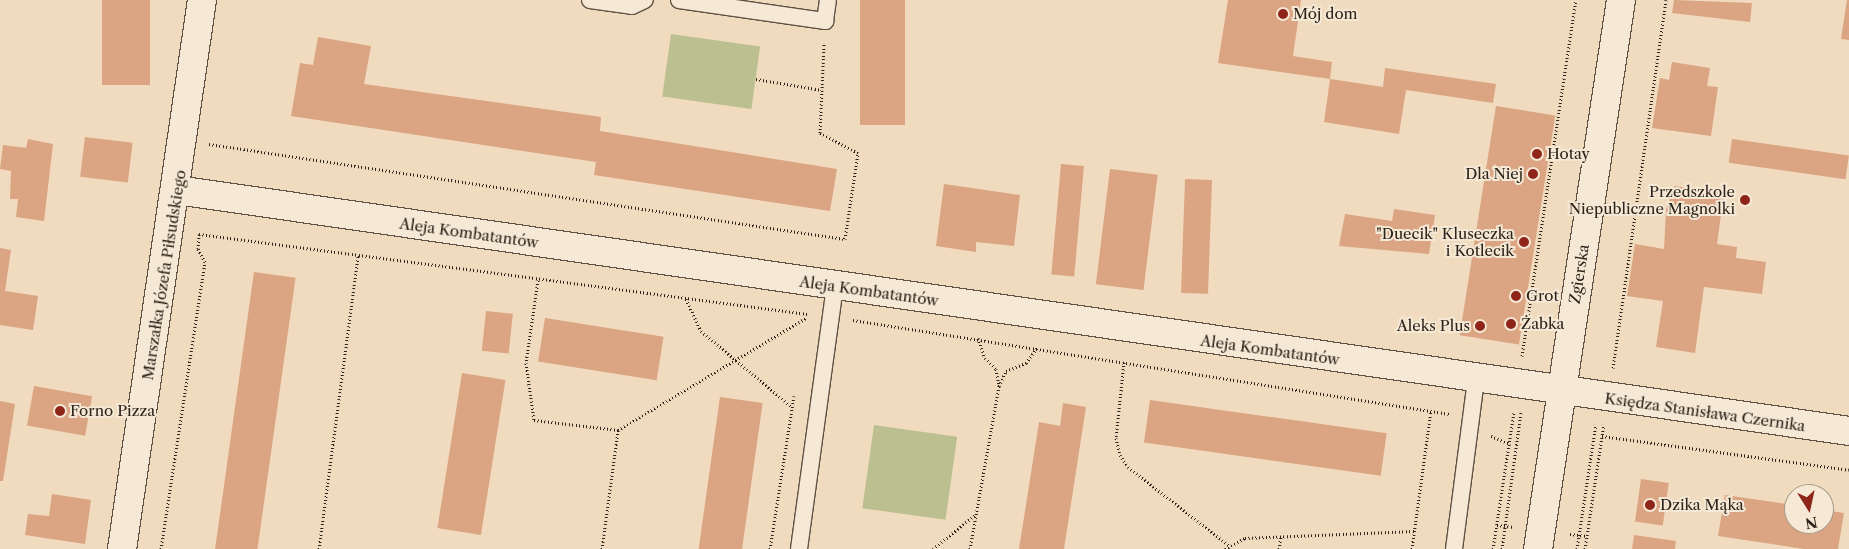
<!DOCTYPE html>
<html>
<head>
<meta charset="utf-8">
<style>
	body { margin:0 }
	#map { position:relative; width:1849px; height:549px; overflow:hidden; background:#f0dbbe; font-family:"Libre Caslon Text",serif }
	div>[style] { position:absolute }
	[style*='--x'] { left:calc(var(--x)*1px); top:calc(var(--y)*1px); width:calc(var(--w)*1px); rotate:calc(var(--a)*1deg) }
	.green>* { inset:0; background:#bcbf90; transform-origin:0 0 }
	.building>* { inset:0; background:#dba483; transform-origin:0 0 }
	.path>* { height:3px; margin-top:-1.5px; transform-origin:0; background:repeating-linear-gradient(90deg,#2d231a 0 1px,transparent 0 3.5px) }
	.roads { filter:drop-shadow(1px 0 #5e5143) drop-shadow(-1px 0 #5e5143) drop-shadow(0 1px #5e5143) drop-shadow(0 -1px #5e5143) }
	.service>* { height:16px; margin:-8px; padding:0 8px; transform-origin:8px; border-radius:8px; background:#f5e8d5 }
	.minor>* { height:28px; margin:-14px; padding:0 14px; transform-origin:14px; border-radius:14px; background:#f5e8d5 }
	.secondary>* { height:28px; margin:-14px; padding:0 14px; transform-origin:14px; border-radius:14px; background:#f5e8d5 }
	.dots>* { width:14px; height:14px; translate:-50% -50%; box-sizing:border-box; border:2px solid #f5e8d5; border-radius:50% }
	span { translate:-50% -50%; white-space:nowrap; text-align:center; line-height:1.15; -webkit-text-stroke:4px #f5e8d5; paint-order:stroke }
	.poi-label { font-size:15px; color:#2d231a }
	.left { translate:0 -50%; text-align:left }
	.right { translate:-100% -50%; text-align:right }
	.street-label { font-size:15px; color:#2d231a }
	.north { position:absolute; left:1784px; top:484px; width:50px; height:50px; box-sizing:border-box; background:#f5e8d5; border:1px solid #a5998a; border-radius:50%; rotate:170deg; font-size:14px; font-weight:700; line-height:20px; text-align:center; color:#2d231a }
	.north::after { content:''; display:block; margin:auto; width:18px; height:22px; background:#8f2418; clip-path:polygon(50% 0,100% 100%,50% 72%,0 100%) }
</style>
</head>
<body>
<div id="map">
	<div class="green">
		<i style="left:671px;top:34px;width:90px;height:63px;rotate:8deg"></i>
		<i style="left:874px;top:425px;width:84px;height:84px;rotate:8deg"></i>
	</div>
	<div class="building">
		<i style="left:102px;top:0;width:48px;height:85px"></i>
		<i style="left:860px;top:0;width:45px;height:125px"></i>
		<i style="clip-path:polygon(1228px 0,1301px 0,1293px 56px,1332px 62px,1330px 79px,1218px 63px)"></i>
		<i style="clip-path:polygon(1674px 0,1752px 3px,1750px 22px,1672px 13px)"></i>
		<i style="clip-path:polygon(1847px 0,1849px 0,1849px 40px,1841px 39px)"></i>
		<i style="clip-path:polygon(318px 37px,371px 46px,364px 84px,601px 117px,600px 131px,837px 169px,830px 211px,594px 175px,596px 162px,291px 116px,300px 63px,313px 65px)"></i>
		<i style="clip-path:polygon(1672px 62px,1710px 68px,1707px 86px,1718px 87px,1711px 136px,1652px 128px,1660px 78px,1669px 80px)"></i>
		<i style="clip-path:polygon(1385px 68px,1496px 84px,1493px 103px,1406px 90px,1399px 134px,1324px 122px,1330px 79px,1383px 87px)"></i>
		<i style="left:1496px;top:106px;width:60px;height:232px;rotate:9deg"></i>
		<i style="left:85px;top:137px;width:48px;height:40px;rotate:7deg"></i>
		<i style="clip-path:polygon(28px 139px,53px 144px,44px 221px,16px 217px,18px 199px,10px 199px,11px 171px,0 169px,3px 145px,26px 148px)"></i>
		<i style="left:1732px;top:139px;width:118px;height:24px;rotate:8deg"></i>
		<i style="left:1061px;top:164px;width:23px;height:111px;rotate:5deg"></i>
		<i style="left:1110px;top:169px;width:48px;height:116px;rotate:7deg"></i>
		<i style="left:1185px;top:179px;width:27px;height:114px;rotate:2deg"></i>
		<i style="clip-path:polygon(944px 184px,1020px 195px,1014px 246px,976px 242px,976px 252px,936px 246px)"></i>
		<i style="clip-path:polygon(1674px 186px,1724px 193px,1717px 244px,1737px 247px,1736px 258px,1766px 262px,1762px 294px,1704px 287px,1695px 353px,1656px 347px,1663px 301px,1627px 296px,1635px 244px,1664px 249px,1666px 210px)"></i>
		<i style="clip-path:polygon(1394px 209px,1435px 215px,1429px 254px,1339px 246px,1345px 214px,1392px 221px)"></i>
		<i style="clip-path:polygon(0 248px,11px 250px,5px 291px,38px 296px,33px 330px,0 325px)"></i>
		<i style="left:254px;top:272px;width:42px;height:280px;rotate:8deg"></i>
		<i style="left:486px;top:311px;width:27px;height:40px;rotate:6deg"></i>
		<i style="left:545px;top:318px;width:120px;height:44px;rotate:9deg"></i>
		<i style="left:462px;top:373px;width:44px;height:157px;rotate:9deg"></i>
		<i style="left:34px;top:386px;width:59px;height:40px;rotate:10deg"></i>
		<i style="left:720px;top:397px;width:43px;height:154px;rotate:8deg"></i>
		<i style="left:1150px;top:400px;width:239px;height:43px;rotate:8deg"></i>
		<i style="clip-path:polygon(0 401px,15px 404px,3px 481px,0 481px)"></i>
		<i style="clip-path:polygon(1063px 403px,1086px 407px,1064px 549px,1019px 549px,1039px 422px,1060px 426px)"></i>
		<i style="left:1641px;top:479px;width:28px;height:43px;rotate:8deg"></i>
		<i style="clip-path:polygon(52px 494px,91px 500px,85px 544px,25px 535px,28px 514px,49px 516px)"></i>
		<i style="clip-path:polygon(1725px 495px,1794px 505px,1794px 524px,1824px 524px,1824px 510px,1844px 513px,1838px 549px,1804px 549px,1718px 536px)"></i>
		<i style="clip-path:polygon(1634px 535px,1676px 541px,1675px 549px,1632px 549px)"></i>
	</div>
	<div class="path">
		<i style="--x:756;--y:79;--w:67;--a:9.5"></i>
		<i style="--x:209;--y:144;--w:643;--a:8.5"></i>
		<i style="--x:845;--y:239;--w:87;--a:-81.4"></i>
		<i style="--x:858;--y:153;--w:43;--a:-152.2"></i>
		<i style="--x:820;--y:133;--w:89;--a:-87.4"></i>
		<i style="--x:538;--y:280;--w:84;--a:98.2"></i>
		<i style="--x:526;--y:363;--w:58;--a:82"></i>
		<i style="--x:534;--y:420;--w:85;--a:6.8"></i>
		<i style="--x:686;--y:299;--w:35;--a:65"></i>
		<i style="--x:701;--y:331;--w:119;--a:39.9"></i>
		<i style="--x:853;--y:320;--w:604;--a:8.95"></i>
		<i style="--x:978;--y:338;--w:21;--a:71"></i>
		<i style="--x:985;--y:358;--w:16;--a:45"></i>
		<i style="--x:996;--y:369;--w:17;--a:80"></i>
		<i style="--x:1522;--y:356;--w:360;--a:-81.4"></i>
		<i style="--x:1124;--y:362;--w:76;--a:96"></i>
		<i style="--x:1116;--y:438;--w:17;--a:77"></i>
		<i style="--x:1120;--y:455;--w:14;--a:56"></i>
		<i style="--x:1128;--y:467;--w:129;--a:37.8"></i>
		<i style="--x:1613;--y:368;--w:372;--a:-81.8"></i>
		<i style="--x:1491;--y:436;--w:21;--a:23"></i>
		<i style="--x:1602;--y:436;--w:249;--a:7.8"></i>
		<i style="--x:1497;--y:525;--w:17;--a:7"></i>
		<i style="--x:1570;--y:534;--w:17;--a:7"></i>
		<i style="--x:161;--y:549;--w:290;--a:-81.3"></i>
		<i style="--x:205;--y:262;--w:15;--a:-118"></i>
		<i style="--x:198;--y:249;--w:15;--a:-86"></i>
		<i style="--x:199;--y:234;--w:614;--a:7.48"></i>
		<i style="--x:319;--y:549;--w:296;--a:-82.4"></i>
		<i style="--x:602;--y:549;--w:120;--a:-82.3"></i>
		<i style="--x:618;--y:430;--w:219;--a:-30.8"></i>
		<i style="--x:770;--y:549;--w:155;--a:-81.1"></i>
		<i style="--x:933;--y:549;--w:54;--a:-39"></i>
		<i style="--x:970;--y:549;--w:166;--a:-79.9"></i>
		<i style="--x:999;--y:386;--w:17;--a:-65"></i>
		<i style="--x:1006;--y:371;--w:22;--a:-22"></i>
		<i style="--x:1026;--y:363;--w:19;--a:-54"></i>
		<i style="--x:1225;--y:549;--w:23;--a:-29"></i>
		<i style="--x:1245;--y:538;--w:170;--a:-2.4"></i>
		<i style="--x:1279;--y:549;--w:13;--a:-81"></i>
		<i style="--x:1412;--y:549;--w:139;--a:-82.2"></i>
		<i style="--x:1493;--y:549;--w:140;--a:-81.3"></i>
		<i style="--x:1502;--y:549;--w:138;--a:-82.1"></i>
		<i style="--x:1577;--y:549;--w:126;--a:-81.4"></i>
		<i style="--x:1585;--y:549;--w:126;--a:-81.4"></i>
	</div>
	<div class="roads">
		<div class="service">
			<i style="--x:590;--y:0;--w:42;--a:8.1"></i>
			<i style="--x:632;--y:6;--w:14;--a:-25"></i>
			<i style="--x:679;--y:0;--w:148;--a:8.2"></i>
			<i style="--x:825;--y:21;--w:21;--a:-82"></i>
			<i style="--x:799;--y:549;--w:265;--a:-82.2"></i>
			<i style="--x:1454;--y:549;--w:171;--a:-82.6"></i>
		</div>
		<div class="minor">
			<i style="--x:177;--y:190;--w:1689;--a:8.2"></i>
			<i style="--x:122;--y:549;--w:555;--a:-81.71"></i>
		</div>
		<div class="secondary">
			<i style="--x:1538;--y:549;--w:555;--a:-81.4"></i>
		</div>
	</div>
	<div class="dots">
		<i style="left:1283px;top:14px;background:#8f2418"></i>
		<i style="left:1537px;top:154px;background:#8f2418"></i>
		<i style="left:1533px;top:174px;background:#8f2418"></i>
		<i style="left:1745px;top:200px;background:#8f2418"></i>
		<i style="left:1524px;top:242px;background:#8f2418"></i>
		<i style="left:1516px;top:296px;background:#8f2418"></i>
		<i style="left:1511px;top:324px;background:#8f2418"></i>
		<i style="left:1480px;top:326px;background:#8f2418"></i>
		<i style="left:60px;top:411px;background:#8f2418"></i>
		<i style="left:1650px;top:505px;background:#8f2418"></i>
	</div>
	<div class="poi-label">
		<span class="left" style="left:1293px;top:14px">Mój dom</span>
		<span class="left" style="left:1547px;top:154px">Hotay</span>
		<span class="right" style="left:1523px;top:174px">Dla Niej</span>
		<span class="right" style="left:1735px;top:200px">Przedszkole<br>Niepubliczne Magnolki</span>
		<span class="right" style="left:1514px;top:242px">"Duecik" Kluseczka<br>i Kotlecik</span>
		<span class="left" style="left:1526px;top:296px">Grot</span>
		<span class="left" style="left:1521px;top:324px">Żabka</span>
		<span class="right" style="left:1470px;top:326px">Aleks Plus</span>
		<span class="left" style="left:70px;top:411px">Forno Pizza</span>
		<span class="left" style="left:1660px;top:505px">Dzika Mąka</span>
	</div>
	<div class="street-label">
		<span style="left:469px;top:233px;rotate:8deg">Aleja Kombatantów</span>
		<span style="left:1579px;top:274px;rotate:-81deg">Zgierska</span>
		<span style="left:164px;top:275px;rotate:-81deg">Marszałka Józefa Piłsudskiego</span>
		<span style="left:869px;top:291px;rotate:8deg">Aleja Kombatantów</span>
		<span style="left:1270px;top:350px;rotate:8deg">Aleja Kombatantów</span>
		<span style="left:1705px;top:412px;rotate:8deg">Księdza Stanisława Czernika</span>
	</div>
	<div class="north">N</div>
</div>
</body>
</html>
